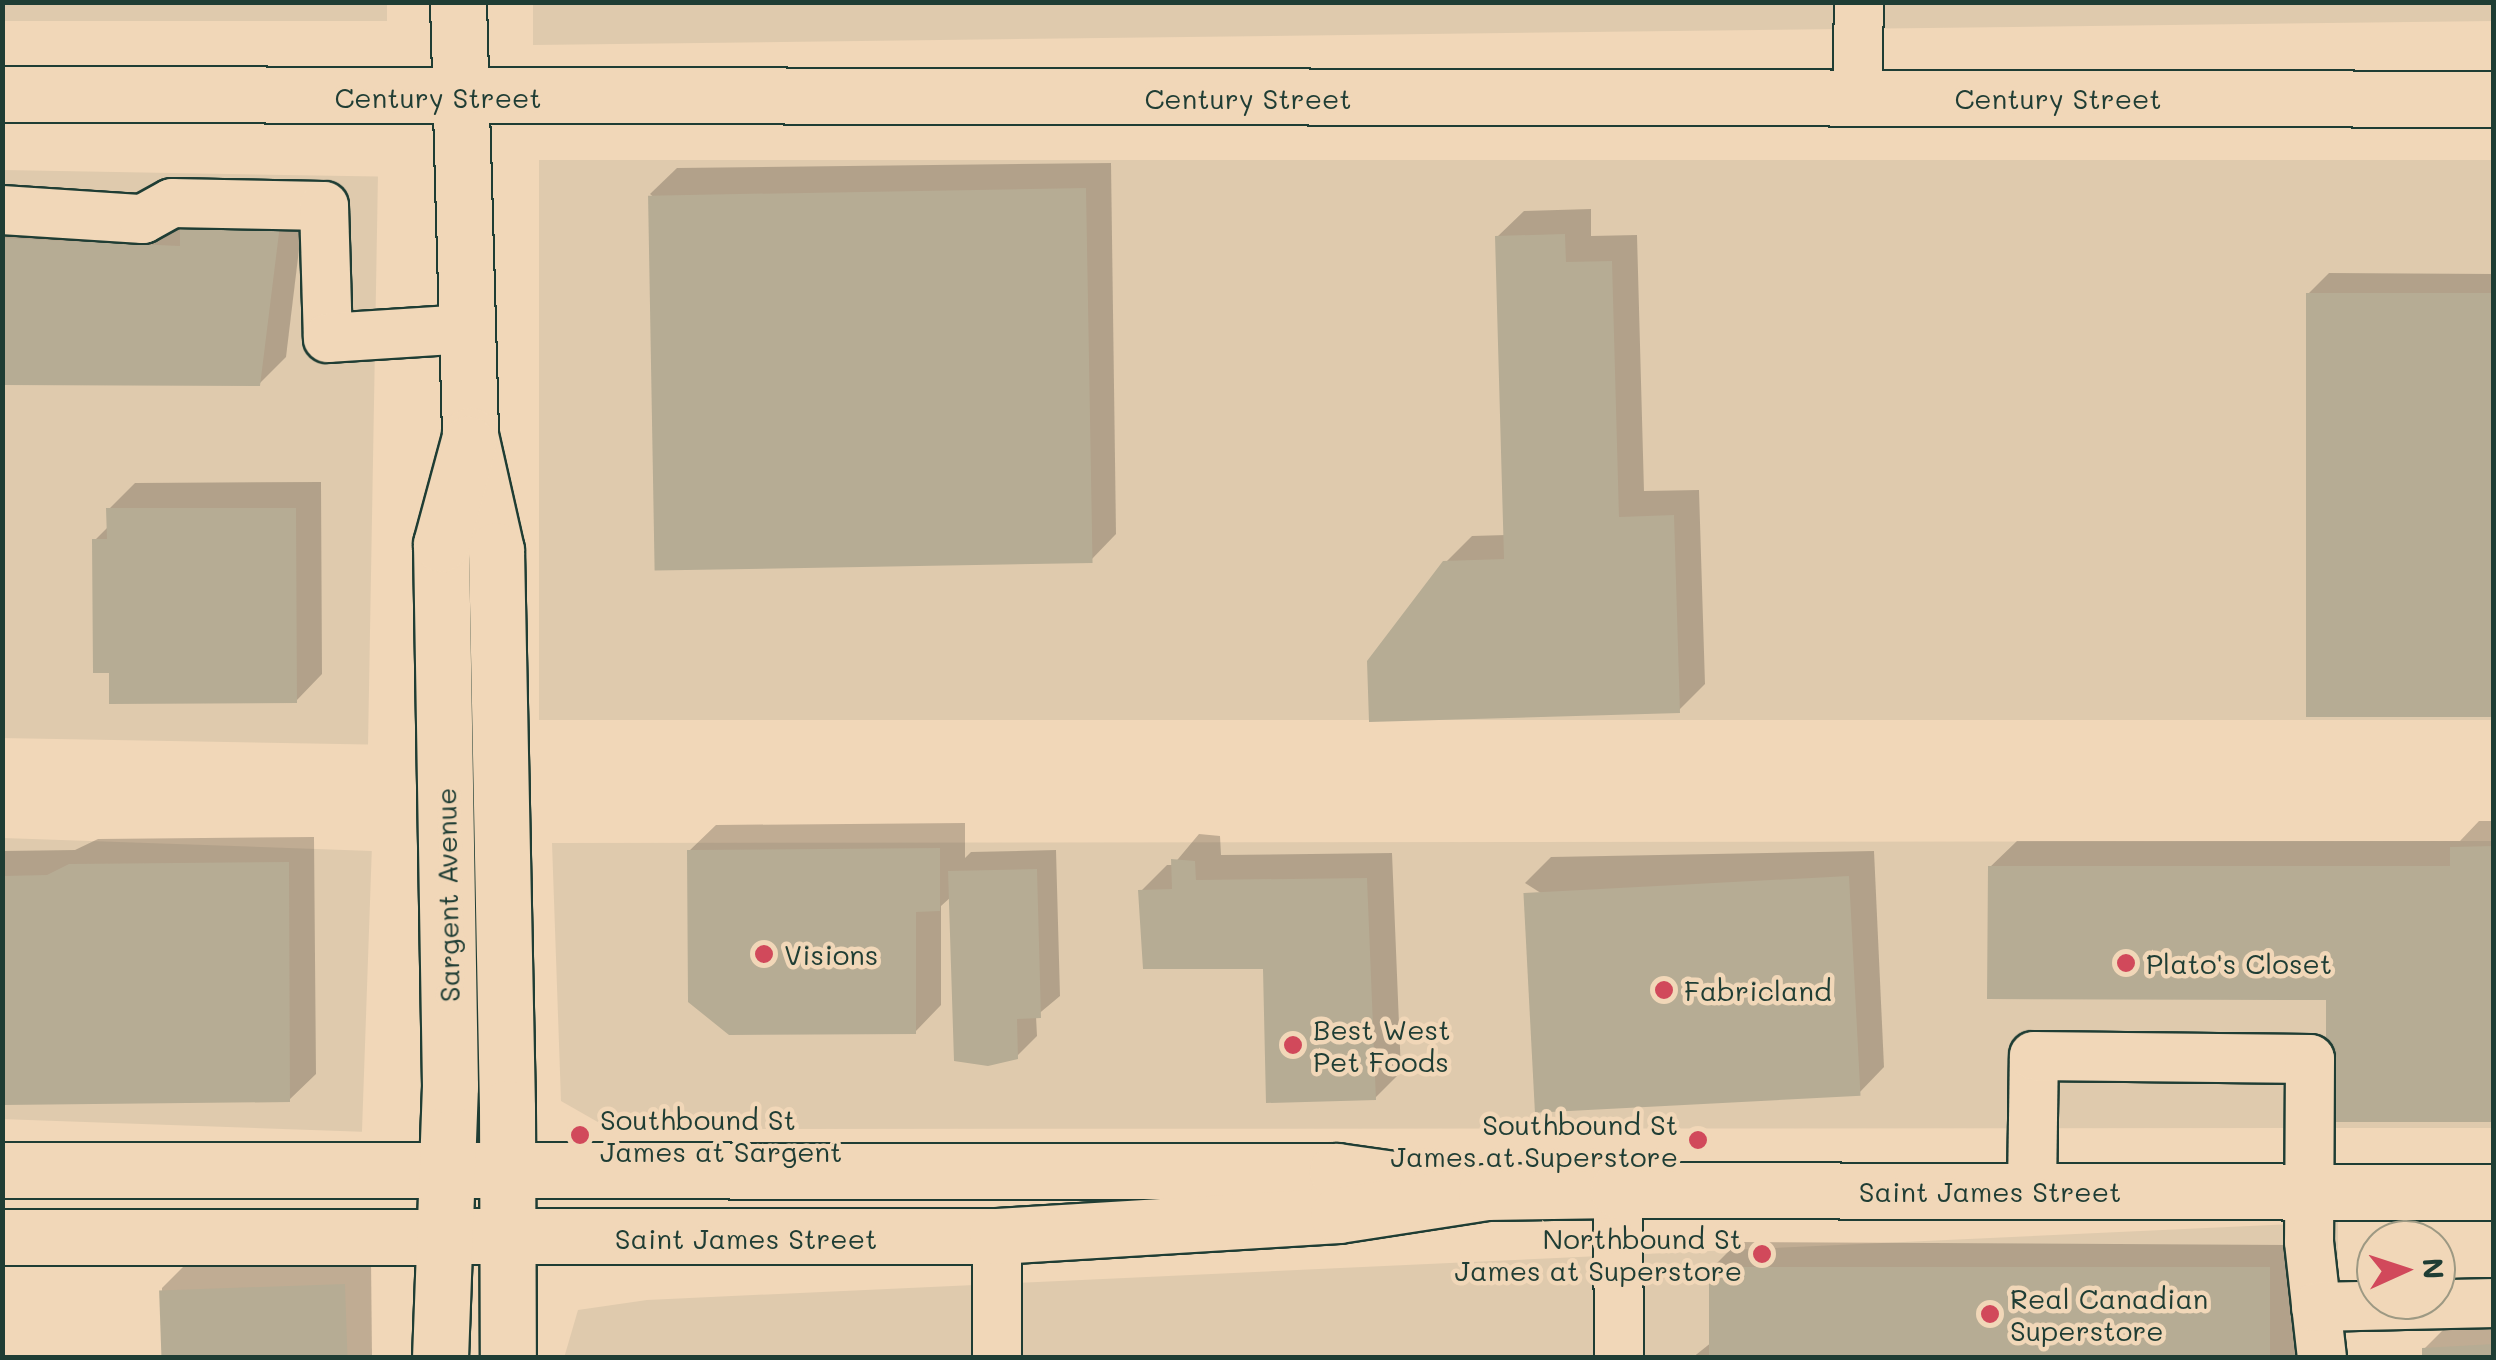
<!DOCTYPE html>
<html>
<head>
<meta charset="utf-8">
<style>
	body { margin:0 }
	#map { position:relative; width:2496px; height:1360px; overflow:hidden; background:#f1d7b8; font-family:Mali,sans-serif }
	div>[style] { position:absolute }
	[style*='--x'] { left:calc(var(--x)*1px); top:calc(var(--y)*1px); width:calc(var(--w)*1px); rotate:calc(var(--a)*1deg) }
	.built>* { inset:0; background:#dfcaad; transform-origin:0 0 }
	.shadow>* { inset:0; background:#0003 }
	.building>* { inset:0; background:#b6ac94; transform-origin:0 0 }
	.roads { filter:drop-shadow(2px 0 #1f3d34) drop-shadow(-2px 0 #1f3d34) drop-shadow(0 2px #1f3d34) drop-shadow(0 -2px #1f3d34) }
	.minor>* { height:48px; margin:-24px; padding:0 24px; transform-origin:24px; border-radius:24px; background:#f1d7b8 }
	.major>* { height:55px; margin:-27.5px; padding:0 27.5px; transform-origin:27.5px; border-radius:27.5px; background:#f1d7b8 }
	.dots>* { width:28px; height:28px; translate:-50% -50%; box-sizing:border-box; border:5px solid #f1d7b8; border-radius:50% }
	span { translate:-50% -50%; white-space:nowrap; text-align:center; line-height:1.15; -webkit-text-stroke:9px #f1d7b8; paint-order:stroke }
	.street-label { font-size:28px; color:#1f3d34 }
	.poi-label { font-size:28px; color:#1f3d34 }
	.left { translate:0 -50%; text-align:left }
	.right { translate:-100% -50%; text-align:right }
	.frame { position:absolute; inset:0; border:5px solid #1f3d34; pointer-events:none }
	.north { position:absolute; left:2356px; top:1220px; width:100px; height:100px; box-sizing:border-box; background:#f1d7b8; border:2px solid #9d9983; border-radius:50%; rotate:87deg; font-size:28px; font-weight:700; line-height:40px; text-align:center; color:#1f3d34 }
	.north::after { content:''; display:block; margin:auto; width:35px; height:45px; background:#d1495b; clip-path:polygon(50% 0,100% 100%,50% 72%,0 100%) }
</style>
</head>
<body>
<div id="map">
	<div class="built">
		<i style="clip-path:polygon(2493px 2px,2494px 21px,533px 45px,533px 3px)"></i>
		<i style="left:387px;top:3px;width:18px;height:384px;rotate:90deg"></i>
		<i style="left:539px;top:160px;width:1954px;height:560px"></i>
		<i style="left:3px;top:170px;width:375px;height:568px;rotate:1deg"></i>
		<i style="left:3px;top:838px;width:369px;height:281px;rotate:2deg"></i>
		<i style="clip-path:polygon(2493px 841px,2493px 1128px,610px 1129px,561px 1101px,552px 843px)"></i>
		<i style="clip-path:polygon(2338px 1222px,2338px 1357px,564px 1358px,578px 1310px,647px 1300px)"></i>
	</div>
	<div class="shadow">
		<i style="clip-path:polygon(1111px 163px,1116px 534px,1090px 561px,650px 194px,677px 168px)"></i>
		<i style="clip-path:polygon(305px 200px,286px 357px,259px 384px,2px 381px,2px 212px)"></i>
		<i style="clip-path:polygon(1591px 209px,1591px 236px,1637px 235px,1644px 491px,1699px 490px,1705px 684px,1678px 711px,1445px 563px,1472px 536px,1506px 535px,1497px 237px,1524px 211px)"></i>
		<i style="clip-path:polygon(2329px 273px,2494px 274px,2494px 713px,2308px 294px)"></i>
		<i style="clip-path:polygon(321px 482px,322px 674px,296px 701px,111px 670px,95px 540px,109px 526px,109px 509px,135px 483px)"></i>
		<i style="clip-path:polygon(2479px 821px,2494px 821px,2494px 1119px,2328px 997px,1990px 867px,2017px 841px,2460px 841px)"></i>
		<i style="clip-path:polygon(965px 823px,965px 858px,971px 852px,1056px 850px,1060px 996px,1036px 1016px,1037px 1036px,1017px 1056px,952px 896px,941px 906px,941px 1005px,915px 1032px,689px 851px,716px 825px)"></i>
		<i style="clip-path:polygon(1199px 834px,1220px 836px,1221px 855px,1392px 853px,1401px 1072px,1375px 1098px,1265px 967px,1141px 891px,1167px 865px,1173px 865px)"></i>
		<i style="clip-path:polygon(314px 837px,316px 1074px,289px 1100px,2px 1102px,3px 851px,75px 850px,98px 839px)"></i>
		<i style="clip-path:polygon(1874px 851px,1884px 1067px,1858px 1094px,1525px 883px,1551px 857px)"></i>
		<i style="clip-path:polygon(1738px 1242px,2295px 1245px,2295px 1358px,1692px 1358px,1712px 1342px,1712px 1268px)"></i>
		<i style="clip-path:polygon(371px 1259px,372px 1358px,163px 1358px,162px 1288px,188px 1262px)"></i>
		<i style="clip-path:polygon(2494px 1320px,2494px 1358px,2424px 1349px,2450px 1323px)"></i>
	</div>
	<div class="building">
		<i style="left:1086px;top:188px;width:375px;height:438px;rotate:89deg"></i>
		<i style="clip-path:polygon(280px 225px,260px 386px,2px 385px,2px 238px,180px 246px,180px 228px)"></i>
		<i style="clip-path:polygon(1565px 234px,1566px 262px,1612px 261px,1619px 517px,1674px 515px,1680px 713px,1369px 722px,1367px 661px,1443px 561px,1504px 559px,1495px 236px)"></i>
		<i style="left:2306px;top:293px;width:188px;height:424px"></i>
		<i style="clip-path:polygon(106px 508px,296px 508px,297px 703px,109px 704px,109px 673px,93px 673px,92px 539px,107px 539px)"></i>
		<i style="clip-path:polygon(2494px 846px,2494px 1122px,2326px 1122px,2326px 1000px,1987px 999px,1988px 866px,2450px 866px,2450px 847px)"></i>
		<i style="clip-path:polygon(940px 848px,940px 911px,916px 912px,916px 1034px,729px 1035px,688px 1002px,687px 850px)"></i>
		<i style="clip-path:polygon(1171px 859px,1195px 861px,1196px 880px,1367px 878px,1376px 1100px,1266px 1103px,1263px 969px,1143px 969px,1138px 890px,1172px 889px)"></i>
		<i style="clip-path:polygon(289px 862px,290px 1102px,2px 1105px,2px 876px,47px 875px,69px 864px)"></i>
		<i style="clip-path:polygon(1037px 869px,1041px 1018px,1017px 1019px,1018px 1059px,988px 1066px,954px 1061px,948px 871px)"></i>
		<i style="left:1849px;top:876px;width:220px;height:326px;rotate:87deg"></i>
		<i style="left:1709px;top:1267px;width:561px;height:91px"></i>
		<i style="left:345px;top:1284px;width:74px;height:186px;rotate:88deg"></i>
		<i style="clip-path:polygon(2494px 1344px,2494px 1358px,2422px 1358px,2422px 1348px)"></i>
	</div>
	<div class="roads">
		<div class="minor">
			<i style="--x:1857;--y:98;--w:96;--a:-88.8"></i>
			<i style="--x:2;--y:210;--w:141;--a:3.7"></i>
			<i style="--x:143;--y:219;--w:33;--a:-29"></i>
			<i style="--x:172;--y:203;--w:152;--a:1.1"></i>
			<i style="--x:324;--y:206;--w:132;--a:88.3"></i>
			<i style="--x:328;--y:338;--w:139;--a:-3.7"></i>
			<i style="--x:1618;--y:1190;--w:168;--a:89.7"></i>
			<i style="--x:2032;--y:1191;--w:135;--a:-89.2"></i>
			<i style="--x:2034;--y:1056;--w:276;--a:0.6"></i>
			<i style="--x:2310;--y:1059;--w:183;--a:90.3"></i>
			<i style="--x:2309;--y:1242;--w:117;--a:83.6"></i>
			<i style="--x:997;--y:1236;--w:122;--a:90"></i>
			<i style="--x:2316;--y:1307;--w:178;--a:-1.3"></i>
		</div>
		<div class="major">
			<i style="--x:458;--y:2;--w:433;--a:88.4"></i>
			<i style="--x:470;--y:435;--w:118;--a:77.3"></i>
			<i style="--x:496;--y:550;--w:558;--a:88.87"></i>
			<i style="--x:507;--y:1108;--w:250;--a:89.8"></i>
			<i style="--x:2;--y:94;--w:2492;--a:0.11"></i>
			<i style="--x:2;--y:1170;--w:1335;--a:0.04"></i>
			<i style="--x:1337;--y:1171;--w:92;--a:8.1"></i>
			<i style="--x:2;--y:1237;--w:995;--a:-0.06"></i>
			<i style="--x:997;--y:1236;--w:342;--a:-3.5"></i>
			<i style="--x:1338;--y:1215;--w:150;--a:-8.8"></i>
			<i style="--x:1486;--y:1192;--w:132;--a:-0.9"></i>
			<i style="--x:1618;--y:1190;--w:876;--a:0.13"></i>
			<i style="--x:440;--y:1358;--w:272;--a:-87.9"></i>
			<i style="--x:450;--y:1086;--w:542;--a:-90.95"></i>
			<i style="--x:441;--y:544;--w:104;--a:-74.9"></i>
		</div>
	</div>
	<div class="dots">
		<i style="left:764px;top:954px;background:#d1495b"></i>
		<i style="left:2126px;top:963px;background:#d1495b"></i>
		<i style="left:1664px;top:990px;background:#d1495b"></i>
		<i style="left:1293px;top:1045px;background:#d1495b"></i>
		<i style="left:580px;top:1135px;background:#d1495b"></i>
		<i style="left:1698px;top:1140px;background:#d1495b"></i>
		<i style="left:1762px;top:1254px;background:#d1495b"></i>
		<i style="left:1990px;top:1314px;background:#d1495b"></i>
	</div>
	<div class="street-label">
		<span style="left:438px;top:97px">Century Street</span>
		<span style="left:1248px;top:98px">Century Street</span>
		<span style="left:2058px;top:98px">Century Street</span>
		<span style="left:447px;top:895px;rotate:-91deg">Sargent Avenue</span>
		<span style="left:1990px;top:1191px">Saint James Street</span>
		<span style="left:746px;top:1238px">Saint James Street</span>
	</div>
	<div class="poi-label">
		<span class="left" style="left:784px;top:954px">Visions</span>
		<span class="left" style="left:2146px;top:963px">Plato's Closet</span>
		<span class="left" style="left:1684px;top:990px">Fabricland</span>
		<span class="left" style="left:1313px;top:1045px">Best West<br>Pet Foods</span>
		<span class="left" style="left:600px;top:1135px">Southbound St<br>James at Sargent</span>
		<span class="right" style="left:1678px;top:1140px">Southbound St<br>James at Superstore</span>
		<span class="right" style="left:1742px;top:1254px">Northbound St<br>James at Superstore</span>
		<span class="left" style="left:2010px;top:1314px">Real Canadian<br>Superstore</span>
	</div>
	<div class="frame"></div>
	<div class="north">N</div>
</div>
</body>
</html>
